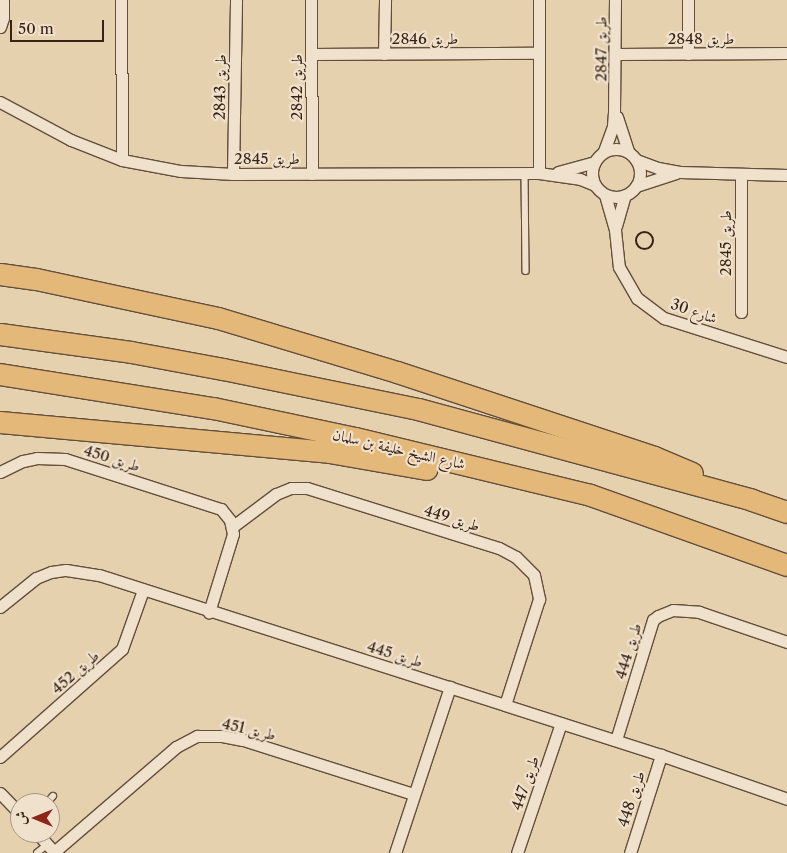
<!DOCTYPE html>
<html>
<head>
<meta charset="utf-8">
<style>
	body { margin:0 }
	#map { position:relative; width:787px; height:853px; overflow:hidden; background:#e6d1af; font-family:"Libre Caslon Text",Amiri,serif }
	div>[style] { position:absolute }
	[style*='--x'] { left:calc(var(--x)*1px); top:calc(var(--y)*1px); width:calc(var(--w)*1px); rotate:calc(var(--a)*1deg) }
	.path>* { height:2.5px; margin-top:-1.25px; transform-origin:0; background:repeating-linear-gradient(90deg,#392316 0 1px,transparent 0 3.5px) }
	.path>.ring { margin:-1.25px; padding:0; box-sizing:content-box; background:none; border:2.5px solid #392316; border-radius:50% }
	.roads { filter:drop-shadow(1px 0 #644e3c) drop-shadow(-1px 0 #644e3c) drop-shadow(0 1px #644e3c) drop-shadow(0 -1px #644e3c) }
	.service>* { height:5.5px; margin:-2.75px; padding:0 2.75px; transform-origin:2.75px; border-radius:2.75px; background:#efe1cb }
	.minor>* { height:11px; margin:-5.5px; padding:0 5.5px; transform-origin:5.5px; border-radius:5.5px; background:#efe1cb }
	.minor>.ring { margin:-5.5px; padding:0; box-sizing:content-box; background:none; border:11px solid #efe1cb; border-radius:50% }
	.motorway>* { height:21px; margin:-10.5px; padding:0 10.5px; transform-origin:10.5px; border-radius:10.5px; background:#e3b878 }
	span { translate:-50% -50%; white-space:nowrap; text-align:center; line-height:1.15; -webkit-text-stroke:4.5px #efe1cb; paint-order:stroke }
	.street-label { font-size:15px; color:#392316 }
	.north { position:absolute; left:10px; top:793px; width:50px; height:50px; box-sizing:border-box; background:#efe1cb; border:1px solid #a69583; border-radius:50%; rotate:270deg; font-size:14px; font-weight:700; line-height:20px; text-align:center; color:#392316 }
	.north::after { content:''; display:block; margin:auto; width:18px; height:22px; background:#8f2418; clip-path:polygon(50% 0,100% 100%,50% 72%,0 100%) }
	.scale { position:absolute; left:10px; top:20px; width:94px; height:22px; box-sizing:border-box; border:2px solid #392316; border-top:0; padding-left:6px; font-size:15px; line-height:18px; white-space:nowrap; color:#392316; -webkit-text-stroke:4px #efe1cb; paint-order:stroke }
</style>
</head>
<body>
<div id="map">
	<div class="path">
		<i class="ring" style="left:636px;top:232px;width:15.5px;height:15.5px"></i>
	</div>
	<div class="roads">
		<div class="service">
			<i style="--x:525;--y:173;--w:98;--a:89.4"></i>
			<i style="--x:47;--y:803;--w:9;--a:-49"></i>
			<i style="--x:37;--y:853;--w:13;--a:-39"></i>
		</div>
		<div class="minor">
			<i style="--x:121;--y:0;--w:160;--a:89.6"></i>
			<i style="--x:311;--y:0;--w:174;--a:89.7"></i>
			<i style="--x:688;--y:0;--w:54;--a:90"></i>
			<i style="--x:0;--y:27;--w:9;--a:-72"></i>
			<i style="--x:3;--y:18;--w:18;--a:-90"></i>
			<i style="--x:311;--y:54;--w:228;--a:-0.3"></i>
			<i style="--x:384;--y:54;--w:54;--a:-88.9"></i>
			<i style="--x:616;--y:54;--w:171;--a:-0.3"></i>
			<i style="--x:0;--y:102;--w:81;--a:28.2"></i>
			<i style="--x:71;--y:140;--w:55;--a:21.4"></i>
			<i style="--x:122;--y:160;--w:60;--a:10.6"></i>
			<i style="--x:181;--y:171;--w:52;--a:3.3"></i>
			<i style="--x:233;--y:174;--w:306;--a:-0.2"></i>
			<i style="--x:539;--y:173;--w:41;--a:8.3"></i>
			<i style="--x:580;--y:179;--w:16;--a:22"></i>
			<i style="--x:617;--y:117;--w:36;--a:72"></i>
			<i class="ring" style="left:592px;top:149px;width:37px;height:37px"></i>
			<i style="--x:604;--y:151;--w:27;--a:-70"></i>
			<i style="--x:613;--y:126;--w:13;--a:-86"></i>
			<i style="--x:614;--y:113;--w:113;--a:-89.5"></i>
			<i style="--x:636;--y:160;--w:23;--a:20"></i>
			<i style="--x:658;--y:168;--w:22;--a:10"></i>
			<i style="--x:680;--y:172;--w:107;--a:1.6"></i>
			<i style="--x:558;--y:172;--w:38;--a:-15"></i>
			<i style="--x:539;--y:173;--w:173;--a:-90"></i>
			<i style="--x:233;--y:174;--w:174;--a:-89"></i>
			<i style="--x:636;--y:186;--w:42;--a:-18"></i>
			<i style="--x:605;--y:195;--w:36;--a:74"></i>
			<i style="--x:615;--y:230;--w:37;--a:84"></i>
			<i style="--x:619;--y:267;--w:36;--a:60"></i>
			<i style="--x:637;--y:298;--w:34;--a:37"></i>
			<i style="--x:664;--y:318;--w:129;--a:17.6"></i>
			<i style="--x:616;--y:226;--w:32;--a:-74"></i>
			<i style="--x:741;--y:312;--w:137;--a:-90"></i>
			<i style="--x:0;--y:472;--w:25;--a:-26"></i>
			<i style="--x:23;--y:461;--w:14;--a:-12"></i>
			<i style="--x:37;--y:458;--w:28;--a:2"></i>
			<i style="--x:65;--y:459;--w:164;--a:17.8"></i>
			<i style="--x:221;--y:509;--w:14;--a:51"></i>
			<i style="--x:230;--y:520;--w:14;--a:78"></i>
			<i style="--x:233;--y:534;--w:82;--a:107.1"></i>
			<i style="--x:232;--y:527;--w:55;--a:-36.9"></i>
			<i style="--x:276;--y:494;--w:16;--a:-22"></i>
			<i style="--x:291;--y:488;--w:16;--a:0"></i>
			<i style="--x:307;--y:488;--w:201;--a:17.4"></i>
			<i style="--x:499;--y:548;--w:19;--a:28"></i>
			<i style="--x:516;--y:557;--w:25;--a:45"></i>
			<i style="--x:534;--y:575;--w:25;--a:78"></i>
			<i style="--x:539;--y:599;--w:111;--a:107.8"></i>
			<i style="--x:0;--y:607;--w:46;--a:-38.9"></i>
			<i style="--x:36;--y:578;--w:16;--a:-22"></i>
			<i style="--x:51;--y:572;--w:15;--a:-8"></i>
			<i style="--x:66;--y:570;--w:33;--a:9"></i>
			<i style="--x:99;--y:575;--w:590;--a:17.76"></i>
			<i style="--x:661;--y:755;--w:133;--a:19.2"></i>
			<i style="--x:616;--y:740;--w:126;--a:-72.9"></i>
			<i style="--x:653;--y:620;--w:6;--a:-39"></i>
			<i style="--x:658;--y:616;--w:16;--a:-22"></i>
			<i style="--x:673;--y:610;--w:26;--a:4"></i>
			<i style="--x:699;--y:612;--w:93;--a:18.8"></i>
			<i style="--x:0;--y:757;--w:163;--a:-41.5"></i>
			<i style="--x:122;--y:649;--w:63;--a:-70.4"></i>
			<i style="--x:0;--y:793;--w:29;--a:46"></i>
			<i style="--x:37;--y:833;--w:27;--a:48"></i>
			<i style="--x:54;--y:852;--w:161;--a:-40.7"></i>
			<i style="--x:176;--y:747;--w:24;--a:-28"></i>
			<i style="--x:197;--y:736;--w:25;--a:0"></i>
			<i style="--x:222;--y:736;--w:21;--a:11"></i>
			<i style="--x:243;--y:740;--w:178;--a:17.6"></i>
			<i style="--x:395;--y:853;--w:175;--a:-71.7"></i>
			<i style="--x:517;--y:853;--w:137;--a:-71.3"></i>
			<i style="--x:630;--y:853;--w:103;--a:-72.4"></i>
		</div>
		<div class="motorway">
			<i style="--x:0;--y:274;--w:36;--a:8"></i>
			<i style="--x:36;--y:279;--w:186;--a:12.1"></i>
			<i style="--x:218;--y:318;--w:187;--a:16.8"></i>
			<i style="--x:397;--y:372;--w:271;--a:18.3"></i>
			<i style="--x:654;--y:457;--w:41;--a:22.8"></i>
			<i style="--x:0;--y:334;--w:132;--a:7.8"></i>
			<i style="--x:131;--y:352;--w:94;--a:10.5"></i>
			<i style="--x:223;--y:369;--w:199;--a:11.6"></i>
			<i style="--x:418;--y:409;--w:346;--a:15.2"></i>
			<i style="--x:752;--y:500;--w:37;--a:19"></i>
			<i style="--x:0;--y:374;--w:216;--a:9.1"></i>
			<i style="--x:213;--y:408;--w:145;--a:11.9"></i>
			<i style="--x:355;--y:438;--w:242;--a:13.6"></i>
			<i style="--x:590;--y:495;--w:209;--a:19.6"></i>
			<i style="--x:0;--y:422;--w:330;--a:5.2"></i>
			<i style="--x:329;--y:452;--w:99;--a:9.8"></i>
		</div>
	</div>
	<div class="street-label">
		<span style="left:425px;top:39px">طريق 2846</span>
		<span style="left:701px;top:39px">طريق 2848</span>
		<span style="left:601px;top:49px;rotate:-90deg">طريق 2847</span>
		<span style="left:220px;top:87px;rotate:-89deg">طريق 2843</span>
		<span style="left:297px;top:87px;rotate:-90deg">طريق 2842</span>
		<span style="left:267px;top:159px">طريق 2845</span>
		<span style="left:726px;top:243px;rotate:-90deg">طريق 2845</span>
		<span style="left:694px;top:311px;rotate:19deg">شارع 30</span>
		<span style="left:399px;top:449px;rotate:13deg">شارع الشيخ خليفة بن سلمان</span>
		<span style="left:112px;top:458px;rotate:17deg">طريق 450</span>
		<span style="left:452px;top:518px;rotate:17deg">طريق 449</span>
		<span style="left:628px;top:651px;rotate:-73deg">طريق 444</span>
		<span style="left:395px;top:654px;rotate:17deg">طريق 445</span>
		<span style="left:75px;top:672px;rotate:-41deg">طريق 452</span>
		<span style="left:249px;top:729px;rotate:13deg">طريق 451</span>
		<span style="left:525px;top:783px;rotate:-71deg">طريق 447</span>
		<span style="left:631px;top:799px;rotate:-72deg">طريق 448</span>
	</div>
	<div class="north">ش</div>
	<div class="scale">50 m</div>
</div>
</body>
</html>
